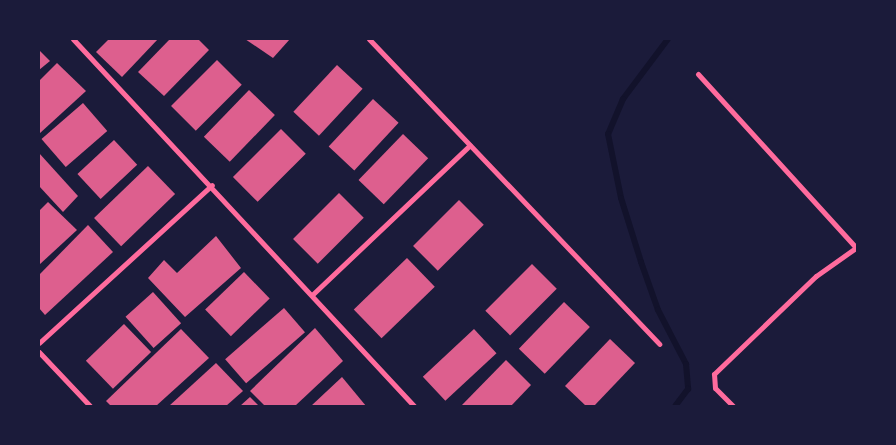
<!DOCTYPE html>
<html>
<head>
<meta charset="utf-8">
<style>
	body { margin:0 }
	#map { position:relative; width:896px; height:445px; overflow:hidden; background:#1b1b3a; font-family:"Asap Condensed",sans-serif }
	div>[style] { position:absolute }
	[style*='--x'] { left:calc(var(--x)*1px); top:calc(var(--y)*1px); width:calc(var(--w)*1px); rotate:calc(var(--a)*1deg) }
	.stream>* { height:6px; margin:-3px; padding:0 3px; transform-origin:3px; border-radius:3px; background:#12122b }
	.building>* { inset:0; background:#dd5f8e; transform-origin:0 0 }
	.minor>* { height:5px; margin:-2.5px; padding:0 2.5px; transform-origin:2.5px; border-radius:2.5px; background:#ff6b9d }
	span { translate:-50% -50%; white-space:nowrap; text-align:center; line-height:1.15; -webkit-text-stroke:4px #1b1b3a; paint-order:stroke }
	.frame { position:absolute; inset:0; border:40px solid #1b1b3a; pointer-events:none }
</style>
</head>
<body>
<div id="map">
	<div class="stream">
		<i style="--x:668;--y:39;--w:75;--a:126.9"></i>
		<i style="--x:623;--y:99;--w:38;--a:113"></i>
		<i style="--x:608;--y:134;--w:65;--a:78.5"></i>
		<i style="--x:621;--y:198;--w:67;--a:72.6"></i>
		<i style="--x:641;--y:262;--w:51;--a:70.5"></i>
		<i style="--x:658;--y:310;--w:61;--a:62.6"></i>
		<i style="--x:686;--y:364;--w:25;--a:85"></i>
		<i style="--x:688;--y:389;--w:21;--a:127"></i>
	</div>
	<div class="building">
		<i style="clip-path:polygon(109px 39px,158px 39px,122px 77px,96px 52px)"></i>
		<i style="clip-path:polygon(170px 39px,198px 39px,209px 50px,164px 96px,138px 72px)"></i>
		<i style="clip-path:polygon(245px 39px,290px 39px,273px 58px)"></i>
		<i style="clip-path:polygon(39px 50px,50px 61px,39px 70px)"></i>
		<i style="left:217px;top:60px;width:35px;height:65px;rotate:45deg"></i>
		<i style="clip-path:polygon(57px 63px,86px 91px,39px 134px,39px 81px)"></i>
		<i style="left:337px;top:65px;width:35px;height:64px;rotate:43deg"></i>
		<i style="left:249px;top:90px;width:36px;height:65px;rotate:44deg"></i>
		<i style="left:373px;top:99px;width:35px;height:65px;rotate:43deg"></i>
		<i style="left:83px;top:103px;width:37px;height:55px;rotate:49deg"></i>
		<i style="left:281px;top:129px;width:35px;height:68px;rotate:45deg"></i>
		<i style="left:403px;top:134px;width:35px;height:64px;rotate:44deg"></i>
		<i style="left:114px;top:140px;width:34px;height:50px;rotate:47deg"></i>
		<i style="clip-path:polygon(39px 153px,78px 196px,63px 212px,39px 186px)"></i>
		<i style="left:148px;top:166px;width:39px;height:75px;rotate:46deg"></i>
		<i style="left:339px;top:193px;width:35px;height:65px;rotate:45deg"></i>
		<i style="left:459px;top:200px;width:35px;height:65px;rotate:45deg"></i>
		<i style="clip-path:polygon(48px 202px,77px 230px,39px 265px,39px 211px)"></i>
		<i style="clip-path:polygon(88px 225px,113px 252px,45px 315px,39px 308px,39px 275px)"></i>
		<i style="clip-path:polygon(216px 236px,241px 268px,185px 317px,148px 278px,164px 260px,177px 273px)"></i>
		<i style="left:407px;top:258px;width:40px;height:74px;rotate:46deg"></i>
		<i style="left:532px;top:264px;width:35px;height:66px;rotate:45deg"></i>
		<i style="left:244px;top:272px;width:37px;height:54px;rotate:46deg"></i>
		<i style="left:153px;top:292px;width:42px;height:37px;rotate:48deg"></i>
		<i style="left:564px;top:302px;width:36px;height:65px;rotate:44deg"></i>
		<i style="left:284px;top:308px;width:32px;height:78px;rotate:49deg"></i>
		<i style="left:124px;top:324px;width:39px;height:53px;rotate:46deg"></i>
		<i style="clip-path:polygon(315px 328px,343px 361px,295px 406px,265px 406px,250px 391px)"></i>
		<i style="clip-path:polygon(181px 329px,209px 358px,156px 406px,111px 406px,106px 401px)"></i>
		<i style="left:474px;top:329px;width:33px;height:70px;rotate:47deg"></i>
		<i style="clip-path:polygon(610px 339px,635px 363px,594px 406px,586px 406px,565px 386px)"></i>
		<i style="clip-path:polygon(506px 360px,531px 385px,511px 406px,461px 406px)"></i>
		<i style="clip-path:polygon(216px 363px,243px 391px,226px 406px,169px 406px)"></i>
		<i style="clip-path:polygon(342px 377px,366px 406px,311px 406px)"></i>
		<i style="clip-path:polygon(250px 397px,259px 406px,240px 406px)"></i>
	</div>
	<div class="minor">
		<i style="--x:73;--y:39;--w:501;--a:47.1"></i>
		<i style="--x:369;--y:39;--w:421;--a:46.4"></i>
		<i style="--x:698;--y:74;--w:236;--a:47.7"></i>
		<i style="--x:313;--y:294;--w:216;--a:-43.5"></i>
		<i style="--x:39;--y:343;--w:234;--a:-42.4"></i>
		<i style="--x:39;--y:352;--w:74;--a:46.6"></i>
		<i style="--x:733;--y:406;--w:25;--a:-135"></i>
		<i style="--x:715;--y:388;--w:14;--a:-94"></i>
		<i style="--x:714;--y:374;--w:141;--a:-43.9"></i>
		<i style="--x:816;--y:276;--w:50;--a:-35.3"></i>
	</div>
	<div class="frame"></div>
</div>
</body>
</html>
